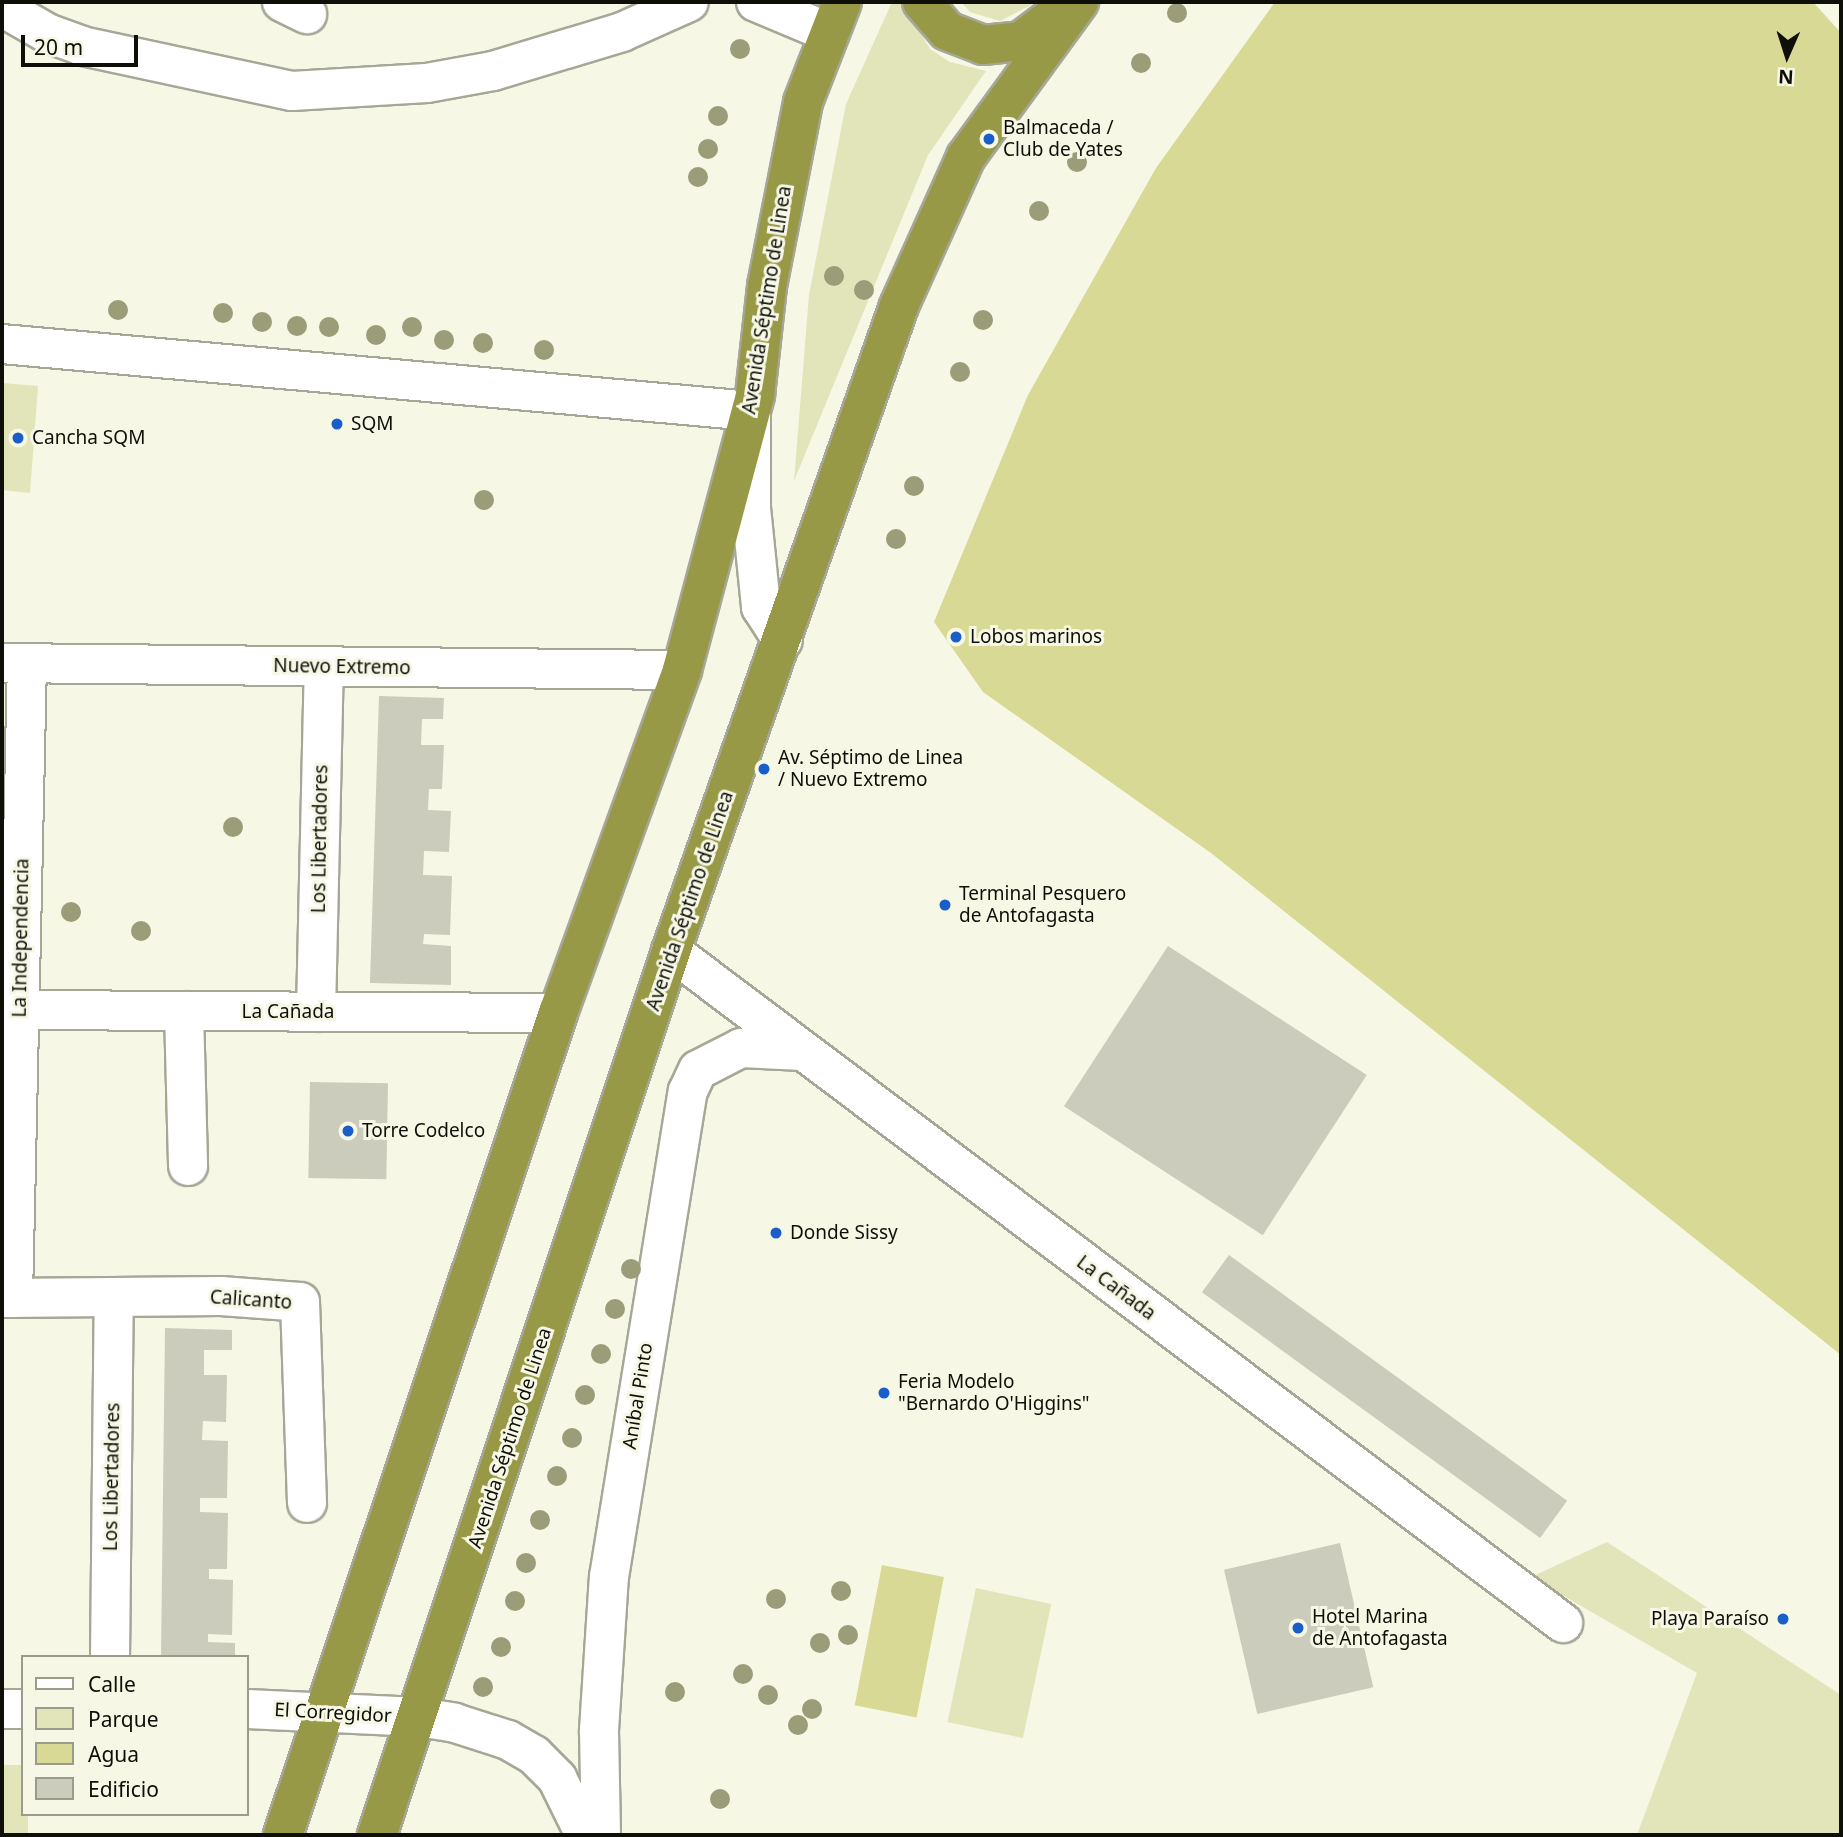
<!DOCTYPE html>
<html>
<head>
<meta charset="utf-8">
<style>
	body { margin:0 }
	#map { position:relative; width:1843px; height:1837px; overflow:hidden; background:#f6f7e5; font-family:"Noto Sans",sans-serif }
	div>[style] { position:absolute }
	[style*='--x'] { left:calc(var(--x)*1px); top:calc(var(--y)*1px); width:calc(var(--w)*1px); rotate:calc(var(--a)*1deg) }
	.green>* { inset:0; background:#e2e4b9; transform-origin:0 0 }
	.water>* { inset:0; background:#d7d994; transform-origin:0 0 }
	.pier>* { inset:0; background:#f6f7e5 }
	.building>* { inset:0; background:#cbccbb; transform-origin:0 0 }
	.roads { filter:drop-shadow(2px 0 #a6a797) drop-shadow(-2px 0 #a6a797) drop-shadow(0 2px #a6a797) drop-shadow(0 -2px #a6a797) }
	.minor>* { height:38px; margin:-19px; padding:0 19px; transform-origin:19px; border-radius:19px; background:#fff }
	.highway>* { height:38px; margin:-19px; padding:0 19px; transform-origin:19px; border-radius:19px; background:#989946 }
	.trees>* { width:20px; height:20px; margin:-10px; border-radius:50%; background:#9b9c78 }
	.dots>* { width:19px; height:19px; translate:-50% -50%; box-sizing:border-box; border:4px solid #f6f7e5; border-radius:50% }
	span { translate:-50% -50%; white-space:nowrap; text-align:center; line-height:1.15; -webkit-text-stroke:6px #f6f7e5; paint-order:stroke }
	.poi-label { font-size:19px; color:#0f0f09 }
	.left { translate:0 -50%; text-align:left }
	.right { translate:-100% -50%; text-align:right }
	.street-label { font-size:19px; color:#0f0f09 }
	.frame { position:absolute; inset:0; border:4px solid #0f0f09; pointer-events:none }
	.legend { position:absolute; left:21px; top:1655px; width:228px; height:161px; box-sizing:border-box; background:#f6f7e5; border:2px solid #9a9a8d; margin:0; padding:9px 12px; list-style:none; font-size:21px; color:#0f0f09 }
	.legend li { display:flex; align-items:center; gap:14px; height:35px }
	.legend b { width:35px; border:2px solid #9a9a8d }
	.north { position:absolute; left:1752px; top:21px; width:70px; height:70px; -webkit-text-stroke:5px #f6f7e5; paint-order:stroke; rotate:183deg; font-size:19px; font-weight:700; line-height:28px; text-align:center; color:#0f0f09 }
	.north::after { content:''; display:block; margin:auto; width:24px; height:32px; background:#0f0f09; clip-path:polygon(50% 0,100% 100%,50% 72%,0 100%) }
	.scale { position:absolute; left:21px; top:35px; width:117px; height:32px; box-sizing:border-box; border:4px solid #0f0f09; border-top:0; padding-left:9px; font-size:21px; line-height:24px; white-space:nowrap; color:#0f0f09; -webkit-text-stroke:5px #f6f7e5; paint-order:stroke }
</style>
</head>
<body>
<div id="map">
	<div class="green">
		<i style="clip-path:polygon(892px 2px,903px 2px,930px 49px,950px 62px,986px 71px,928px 155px,794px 481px,809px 295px,846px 104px)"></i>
		<i style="clip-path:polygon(961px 2px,1037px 2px,1000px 21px,970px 12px)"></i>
		<i style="clip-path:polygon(2px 383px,38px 386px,30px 493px,2px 490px)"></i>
		<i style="clip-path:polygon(1607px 1542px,1841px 1695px,1841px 1835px,1637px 1835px,1697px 1673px,1531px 1577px)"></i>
		<i style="left:976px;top:1588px;width:77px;height:137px;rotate:12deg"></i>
		<i style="clip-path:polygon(2px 1765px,23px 1765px,23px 1814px,28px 1814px,28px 1835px,2px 1835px)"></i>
	</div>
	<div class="water">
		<i style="clip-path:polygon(1275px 2px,1841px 2px,1841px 1355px,1211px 853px,983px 692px,934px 622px,1028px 395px,1156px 168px)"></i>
		<i style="left:882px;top:1565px;width:63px;height:143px;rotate:11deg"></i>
	</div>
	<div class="pier">
		<i style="clip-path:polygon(1813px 2px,1841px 2px,1841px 33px)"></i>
	</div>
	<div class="building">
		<i style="clip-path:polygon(379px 696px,444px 698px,443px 719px,422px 719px,421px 745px,444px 745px,442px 789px,429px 789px,428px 810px,451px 811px,449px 852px,424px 851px,423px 875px,452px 876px,450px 935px,424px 934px,423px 944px,451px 946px,451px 985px,370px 983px)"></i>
		<i style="left:1168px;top:946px;width:237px;height:191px;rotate:33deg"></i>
		<i style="left:310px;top:1082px;width:78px;height:96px;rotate:1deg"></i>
		<i style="left:1229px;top:1255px;width:418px;height:46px;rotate:36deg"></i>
		<i style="clip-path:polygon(165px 1328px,232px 1330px,232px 1350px,204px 1350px,204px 1375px,227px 1375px,226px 1422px,203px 1421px,202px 1440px,228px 1441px,227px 1498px,200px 1498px,200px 1512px,228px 1513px,227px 1569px,209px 1569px,209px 1579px,233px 1580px,232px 1635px,208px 1634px,208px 1642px,235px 1643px,235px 1657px,161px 1657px)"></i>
		<i style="left:1340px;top:1543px;width:148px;height:119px;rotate:77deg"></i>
	</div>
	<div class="roads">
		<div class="minor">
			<i style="--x:282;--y:2;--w:28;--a:26"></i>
			<i style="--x:756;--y:2;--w:80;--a:22.7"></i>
			<i style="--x:2;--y:7;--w:52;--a:30"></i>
			<i style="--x:47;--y:33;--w:37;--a:20"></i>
			<i style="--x:82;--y:46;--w:215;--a:12.1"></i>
			<i style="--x:292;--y:91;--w:135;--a:-3.4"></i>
			<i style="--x:427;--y:83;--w:67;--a:-10.3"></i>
			<i style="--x:493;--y:71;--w:135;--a:-16.8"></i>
			<i style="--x:622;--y:32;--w:73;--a:-24.1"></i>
			<i style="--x:2;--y:344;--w:752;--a:5.11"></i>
			<i style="--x:751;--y:411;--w:97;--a:90"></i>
			<i style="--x:751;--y:508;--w:100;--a:84.2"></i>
			<i style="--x:761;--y:607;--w:40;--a:57.1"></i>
			<i style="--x:2;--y:663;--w:680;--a:0.59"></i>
			<i style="--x:671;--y:951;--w:1117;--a:36.99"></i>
			<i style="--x:19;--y:1010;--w:539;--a:0.32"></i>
			<i style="--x:184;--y:1011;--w:155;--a:88.5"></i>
			<i style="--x:316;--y:1012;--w:345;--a:-88.7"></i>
			<i style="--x:2;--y:1298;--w:219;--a:-0.5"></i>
			<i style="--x:221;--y:1296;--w:79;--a:4.3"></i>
			<i style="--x:300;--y:1302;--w:201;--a:88"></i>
			<i style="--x:13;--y:1298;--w:635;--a:-88.74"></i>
			<i style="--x:110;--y:1657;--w:360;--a:-89.4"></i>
			<i style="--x:2;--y:1709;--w:21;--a:0"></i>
			<i style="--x:247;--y:1709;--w:172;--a:2.7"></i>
			<i style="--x:419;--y:1717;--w:36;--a:9"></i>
			<i style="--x:455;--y:1723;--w:56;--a:17.8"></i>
			<i style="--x:508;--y:1740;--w:30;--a:30"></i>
			<i style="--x:534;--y:1755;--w:33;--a:45"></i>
			<i style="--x:557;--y:1778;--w:64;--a:63.8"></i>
			<i style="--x:601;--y:1835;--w:105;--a:-91.1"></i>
			<i style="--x:599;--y:1730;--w:153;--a:-86.3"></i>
			<i style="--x:609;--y:1577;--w:492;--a:-80.8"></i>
			<i style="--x:688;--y:1091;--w:23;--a:-65"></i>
			<i style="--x:698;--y:1070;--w:48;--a:-27.1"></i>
			<i style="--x:741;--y:1048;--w:61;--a:2.8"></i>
		</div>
		<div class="highway">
			<i style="--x:922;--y:2;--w:38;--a:49"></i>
			<i style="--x:947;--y:31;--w:39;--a:21"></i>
			<i style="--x:983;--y:45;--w:38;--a:-6"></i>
			<i style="--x:1021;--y:41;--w:46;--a:-37.1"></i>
			<i style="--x:283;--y:1835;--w:867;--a:-71.5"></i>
			<i style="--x:558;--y:1013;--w:365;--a:-70.1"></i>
			<i style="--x:682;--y:670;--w:285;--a:-75.1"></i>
			<i style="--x:755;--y:395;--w:110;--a:-83.7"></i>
			<i style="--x:767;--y:286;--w:187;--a:-78.9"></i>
			<i style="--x:803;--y:102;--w:107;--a:-68.7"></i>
			<i style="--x:377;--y:1835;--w:932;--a:-71.6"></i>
			<i style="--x:671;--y:951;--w:684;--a:-70.53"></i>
			<i style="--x:899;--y:306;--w:163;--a:-65.8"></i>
			<i style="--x:966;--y:157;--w:192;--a:-53.9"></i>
		</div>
	</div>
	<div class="trees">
		<i style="left:1177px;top:13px"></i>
		<i style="left:740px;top:49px"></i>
		<i style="left:1141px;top:63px"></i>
		<i style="left:718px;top:116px"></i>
		<i style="left:708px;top:149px"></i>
		<i style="left:1077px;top:162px"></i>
		<i style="left:698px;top:177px"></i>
		<i style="left:1039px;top:211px"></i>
		<i style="left:834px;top:276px"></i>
		<i style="left:864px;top:290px"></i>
		<i style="left:118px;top:310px"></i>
		<i style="left:223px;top:313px"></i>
		<i style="left:983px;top:320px"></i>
		<i style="left:262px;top:322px"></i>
		<i style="left:297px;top:326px"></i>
		<i style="left:329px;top:327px"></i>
		<i style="left:412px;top:327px"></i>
		<i style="left:376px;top:335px"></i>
		<i style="left:444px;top:340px"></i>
		<i style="left:483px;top:343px"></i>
		<i style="left:544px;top:350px"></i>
		<i style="left:960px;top:372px"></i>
		<i style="left:914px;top:486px"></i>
		<i style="left:484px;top:500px"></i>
		<i style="left:896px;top:539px"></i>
		<i style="left:233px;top:827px"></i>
		<i style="left:71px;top:912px"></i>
		<i style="left:141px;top:931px"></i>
		<i style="left:631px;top:1269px"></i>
		<i style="left:615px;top:1309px"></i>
		<i style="left:601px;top:1354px"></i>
		<i style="left:585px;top:1395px"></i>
		<i style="left:572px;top:1438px"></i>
		<i style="left:557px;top:1476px"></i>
		<i style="left:540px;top:1520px"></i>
		<i style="left:526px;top:1563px"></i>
		<i style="left:841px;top:1591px"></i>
		<i style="left:776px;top:1599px"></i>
		<i style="left:515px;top:1601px"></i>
		<i style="left:848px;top:1635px"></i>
		<i style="left:820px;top:1643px"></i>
		<i style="left:501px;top:1647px"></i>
		<i style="left:743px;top:1674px"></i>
		<i style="left:483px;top:1687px"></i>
		<i style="left:675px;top:1692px"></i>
		<i style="left:768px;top:1695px"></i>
		<i style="left:812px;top:1709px"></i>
		<i style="left:798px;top:1725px"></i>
		<i style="left:720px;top:1799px"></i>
	</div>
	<div class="dots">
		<i style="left:989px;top:139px;background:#195ec9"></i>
		<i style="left:337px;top:424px;background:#195ec9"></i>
		<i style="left:18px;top:438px;background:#195ec9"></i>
		<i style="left:956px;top:637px;background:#195ec9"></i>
		<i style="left:764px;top:769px;background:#195ec9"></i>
		<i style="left:945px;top:905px;background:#195ec9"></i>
		<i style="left:348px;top:1131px;background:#195ec9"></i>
		<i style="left:776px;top:1233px;background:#195ec9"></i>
		<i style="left:884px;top:1393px;background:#195ec9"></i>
		<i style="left:1783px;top:1619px;background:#195ec9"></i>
		<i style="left:1298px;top:1628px;background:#195ec9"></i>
	</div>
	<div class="poi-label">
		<span class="left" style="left:1003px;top:139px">Balmaceda /<br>Club de Yates</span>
		<span class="left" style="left:351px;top:424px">SQM</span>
		<span class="left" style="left:32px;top:438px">Cancha SQM</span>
		<span class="left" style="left:970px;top:637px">Lobos marinos</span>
		<span class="left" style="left:778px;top:769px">Av. Séptimo de Linea<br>/ Nuevo Extremo</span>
		<span class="left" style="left:959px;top:905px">Terminal Pesquero<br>de Antofagasta</span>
		<span class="left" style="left:362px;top:1131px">Torre Codelco</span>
		<span class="left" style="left:790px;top:1233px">Donde Sissy</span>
		<span class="left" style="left:898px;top:1393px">Feria Modelo<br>"Bernardo O'Higgins"</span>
		<span class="left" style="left:1312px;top:1628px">Hotel Marina<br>de Antofagasta</span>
		<span class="right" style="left:1769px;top:1619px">Playa Paraíso</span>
	</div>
	<div class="street-label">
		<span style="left:767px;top:300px;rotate:-81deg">Avenida Séptimo de Linea</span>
		<span style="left:342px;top:667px;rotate:1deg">Nuevo Extremo</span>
		<span style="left:320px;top:839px;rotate:-89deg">Los Libertadores</span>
		<span style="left:690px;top:901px;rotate:-71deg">Avenida Séptimo de Linea</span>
		<span style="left:21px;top:938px;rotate:-89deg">La Independencia</span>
		<span style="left:288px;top:1012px">La Cañada</span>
		<span style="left:1116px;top:1288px;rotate:37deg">La Cañada</span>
		<span style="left:251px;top:1300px;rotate:4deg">Calicanto</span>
		<span style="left:638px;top:1396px;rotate:-81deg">Aníbal Pinto</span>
		<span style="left:510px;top:1438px;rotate:-72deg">Avenida Séptimo de Linea</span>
		<span style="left:112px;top:1477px;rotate:-89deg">Los Libertadores</span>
		<span style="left:333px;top:1713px;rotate:3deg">El Corregidor</span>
	</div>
	<div class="frame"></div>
	<ul class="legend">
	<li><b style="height:9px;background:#fff"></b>Calle</li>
	<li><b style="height:19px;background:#e2e4b9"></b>Parque</li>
	<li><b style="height:19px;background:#d7d994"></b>Agua</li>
	<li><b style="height:19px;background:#cbccbb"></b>Edificio</li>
	</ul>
	<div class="north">N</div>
	<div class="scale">20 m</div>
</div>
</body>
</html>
